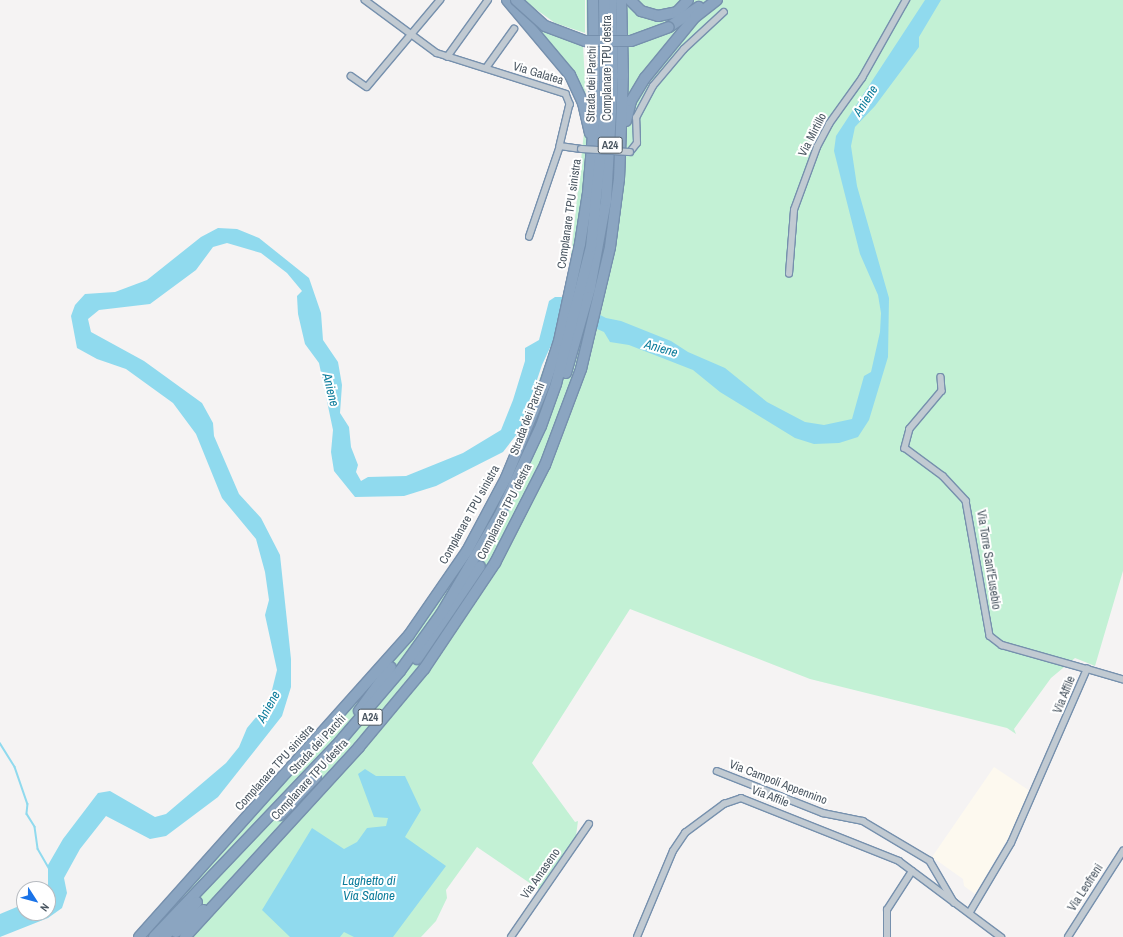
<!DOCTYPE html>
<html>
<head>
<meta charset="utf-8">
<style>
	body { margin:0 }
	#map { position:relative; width:1123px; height:937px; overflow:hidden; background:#f5f3f3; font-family:"Archivo Narrow",sans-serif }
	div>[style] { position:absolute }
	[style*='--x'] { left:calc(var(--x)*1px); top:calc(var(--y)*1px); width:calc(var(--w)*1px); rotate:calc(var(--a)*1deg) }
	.commercial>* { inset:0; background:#fdf9ef }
	.green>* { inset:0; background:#c3f1d5 }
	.water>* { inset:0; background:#90daee }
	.stream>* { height:1.5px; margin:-0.75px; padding:0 0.75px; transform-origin:0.75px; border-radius:0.75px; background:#90daee }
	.roads { filter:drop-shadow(1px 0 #7690ad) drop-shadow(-1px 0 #7690ad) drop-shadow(0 1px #7690ad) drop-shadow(0 -1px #7690ad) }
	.minor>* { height:5.5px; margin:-2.75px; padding:0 2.75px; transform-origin:2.75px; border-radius:2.75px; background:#c1cad2 }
	.motorway>* { height:10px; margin:-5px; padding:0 5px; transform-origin:5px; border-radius:5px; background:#8ba5c1 }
	.bridges { filter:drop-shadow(1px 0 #7690ad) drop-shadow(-1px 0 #7690ad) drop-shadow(0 1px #7690ad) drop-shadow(0 -1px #7690ad) }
	.minor-bridge>* { height:5.5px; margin:-2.75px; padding:0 2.75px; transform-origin:2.75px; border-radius:2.75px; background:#c1cad2 }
	.motorway-bridge>* { height:10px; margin:-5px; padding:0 5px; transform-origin:5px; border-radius:5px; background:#8ba5c1 }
	span { translate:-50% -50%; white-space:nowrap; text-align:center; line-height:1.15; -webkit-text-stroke:4px #fff; paint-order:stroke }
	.shield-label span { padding:1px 3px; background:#fff; border:1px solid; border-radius:3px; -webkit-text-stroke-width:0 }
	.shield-label { font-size:11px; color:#4a5661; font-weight:700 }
	.street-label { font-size:12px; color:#4a5661 }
	.water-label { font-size:13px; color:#0c7c9b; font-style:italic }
	.north { position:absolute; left:16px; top:881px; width:40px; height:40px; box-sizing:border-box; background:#fff; border:1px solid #b7bbc0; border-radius:50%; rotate:126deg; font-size:11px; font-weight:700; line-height:16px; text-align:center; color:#4a5661 }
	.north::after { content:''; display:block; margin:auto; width:14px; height:18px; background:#1a73e8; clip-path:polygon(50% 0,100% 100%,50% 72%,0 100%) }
</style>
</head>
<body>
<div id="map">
	<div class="commercial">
		<i style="clip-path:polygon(994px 767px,1030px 791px,1008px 838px,975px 894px,964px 886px,963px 879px,932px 857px)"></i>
	</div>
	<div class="green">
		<i style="clip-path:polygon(523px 0,585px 0,585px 33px,555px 23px)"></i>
		<i style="clip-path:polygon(586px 0,1123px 0,1123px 571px,1095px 666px,1075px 658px,1051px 678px,1014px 729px,1016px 734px,1007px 728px,810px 679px,630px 609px,532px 763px,575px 822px,578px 821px,576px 836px,540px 890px,477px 847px,446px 890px,447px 898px,436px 921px,421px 937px,134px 937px,393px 648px,446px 578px,502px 477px,560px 325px,568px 284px,588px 94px)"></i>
		<i style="clip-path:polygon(530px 19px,583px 44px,586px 102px,581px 85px,561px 55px)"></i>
	</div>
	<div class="water">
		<i style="clip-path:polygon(925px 0,941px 0,919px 37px,919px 47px,875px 106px,855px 127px,851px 146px,857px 186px,889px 298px,888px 357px,869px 420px,858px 437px,839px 443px,814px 444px,795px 438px,720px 392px,693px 370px,629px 345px,610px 342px,604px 332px,565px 315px,542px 365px,520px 430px,503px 452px,436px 486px,404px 496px,355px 497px,334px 471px,331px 452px,333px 430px,319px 363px,305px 344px,298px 314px,297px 296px,302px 291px,287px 273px,261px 253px,227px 243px,213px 247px,196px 270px,150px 304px,99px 310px,88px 319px,91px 332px,144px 361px,202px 403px,213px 423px,214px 436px,239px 494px,261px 518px,280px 555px,291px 659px,291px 687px,282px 716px,218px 797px,166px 836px,150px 839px,106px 816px,80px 849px,64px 878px,67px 893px,62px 908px,48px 918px,0 937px,0 914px,24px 904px,24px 913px,48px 913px,48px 865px,63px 839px,98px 793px,110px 791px,155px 817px,166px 814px,226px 763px,239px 747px,247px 728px,269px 702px,277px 670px,265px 615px,269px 600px,265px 572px,256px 539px,222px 498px,196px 434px,173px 403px,126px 369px,97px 359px,77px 348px,71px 316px,75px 305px,85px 294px,115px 292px,147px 280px,201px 237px,218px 228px,237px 229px,259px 238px,309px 278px,321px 313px,323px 340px,338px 362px,342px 385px,340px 413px,349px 427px,351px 447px,358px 465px,356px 472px,361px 481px,368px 477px,406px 476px,463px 453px,501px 430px,513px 400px,525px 361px,525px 348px,539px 340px,549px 301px,555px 297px,565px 297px,606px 318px,621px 321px,671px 341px,688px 352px,725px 368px,767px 402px,805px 422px,824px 425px,852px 419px,864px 376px,871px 372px,880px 332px,881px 313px,878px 295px,860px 254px,842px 183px,834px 151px,836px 136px)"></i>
		<i style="clip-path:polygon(365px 769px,376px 776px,405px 776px,421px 810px,405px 837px,446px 866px,393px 937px,354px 937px,344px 932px,340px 937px,290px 937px,262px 910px,312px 828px,344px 849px,357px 842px,367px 828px,386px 826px,388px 818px,374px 817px,358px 774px)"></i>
	</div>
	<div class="stream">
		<i style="--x:0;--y:743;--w:28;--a:58"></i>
		<i style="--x:15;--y:767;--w:39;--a:71"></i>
		<i style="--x:28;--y:804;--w:10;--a:96"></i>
		<i style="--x:27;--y:814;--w:15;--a:58"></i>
		<i style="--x:35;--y:827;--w:22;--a:82"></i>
		<i style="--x:38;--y:849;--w:22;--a:60"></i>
	</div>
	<div class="roads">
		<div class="minor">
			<i style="--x:365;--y:0;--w:89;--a:36.4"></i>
			<i style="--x:437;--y:53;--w:135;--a:17.6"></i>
			<i style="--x:566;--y:94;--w:11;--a:68"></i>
			<i style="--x:570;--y:104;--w:43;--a:103.4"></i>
			<i style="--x:560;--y:146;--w:21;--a:8"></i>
			<i style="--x:447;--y:57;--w:70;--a:-54.3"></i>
			<i style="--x:486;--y:68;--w:48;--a:-54.3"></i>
			<i style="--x:351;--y:76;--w:19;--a:35"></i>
			<i style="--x:367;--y:87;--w:114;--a:-50"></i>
			<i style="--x:630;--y:152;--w:11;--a:-52"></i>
			<i style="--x:637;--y:143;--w:25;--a:-92"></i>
			<i style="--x:636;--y:118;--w:36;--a:-62"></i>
			<i style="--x:653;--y:86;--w:48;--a:-50"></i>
			<i style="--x:684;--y:49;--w:54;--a:-42.8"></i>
			<i style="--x:529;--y:237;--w:96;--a:-71.2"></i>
			<i style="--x:789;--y:274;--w:64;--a:-85.5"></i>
			<i style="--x:794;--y:210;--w:67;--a:-69.9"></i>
			<i style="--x:817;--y:147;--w:26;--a:-62"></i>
			<i style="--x:829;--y:124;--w:57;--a:-54.3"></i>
			<i style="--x:862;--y:78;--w:90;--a:-60.6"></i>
			<i style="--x:941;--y:377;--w:14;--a:86"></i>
			<i style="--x:942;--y:391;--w:50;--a:130.1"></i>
			<i style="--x:910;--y:429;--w:20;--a:105"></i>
			<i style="--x:905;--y:448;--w:47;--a:36.4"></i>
			<i style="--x:943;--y:476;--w:34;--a:47"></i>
			<i style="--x:966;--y:501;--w:137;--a:79.9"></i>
			<i style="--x:990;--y:636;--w:15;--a:37"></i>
			<i style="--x:1002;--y:645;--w:88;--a:15.8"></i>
			<i style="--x:717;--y:771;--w:114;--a:21.6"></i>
			<i style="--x:823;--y:813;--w:41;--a:11.3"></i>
			<i style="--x:863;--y:821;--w:78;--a:30.8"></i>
			<i style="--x:930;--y:861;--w:48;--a:59.7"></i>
			<i style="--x:954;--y:902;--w:59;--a:36.7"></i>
			<i style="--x:970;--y:912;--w:80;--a:-59.3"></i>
			<i style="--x:1011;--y:843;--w:190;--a:-66.4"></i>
			<i style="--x:1087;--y:669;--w:37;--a:16"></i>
			<i style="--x:511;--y:937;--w:137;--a:-55.4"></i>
			<i style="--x:637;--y:937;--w:93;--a:-67.3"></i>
			<i style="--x:673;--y:851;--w:22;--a:-56"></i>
			<i style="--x:685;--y:833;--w:49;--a:-36.6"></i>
			<i style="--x:724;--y:804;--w:18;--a:-19"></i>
			<i style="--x:741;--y:798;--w:170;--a:21.7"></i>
			<i style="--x:899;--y:861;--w:69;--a:36.7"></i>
			<i style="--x:887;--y:937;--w:27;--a:-90"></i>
			<i style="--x:887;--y:910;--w:46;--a:-57.3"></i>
			<i style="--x:1068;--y:937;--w:102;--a:-57.4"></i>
		</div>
		<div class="motorway">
			<i style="--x:507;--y:0;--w:98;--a:50"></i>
			<i style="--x:570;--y:75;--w:31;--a:65"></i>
			<i style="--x:583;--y:103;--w:31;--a:77"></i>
			<i style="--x:630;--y:0;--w:16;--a:45"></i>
			<i style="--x:641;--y:11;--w:18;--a:16"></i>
			<i style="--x:658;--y:16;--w:19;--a:-12"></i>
			<i style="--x:677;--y:12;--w:16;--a:-47"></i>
			<i style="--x:669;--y:27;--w:36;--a:-34"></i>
			<i style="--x:626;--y:121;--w:21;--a:-76"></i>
			<i style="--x:631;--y:101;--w:27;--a:-59"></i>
			<i style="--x:645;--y:78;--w:79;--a:-50.7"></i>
			<i style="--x:695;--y:17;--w:28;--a:-38"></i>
			<i style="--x:566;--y:373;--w:88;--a:-74.2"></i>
			<i style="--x:590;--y:288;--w:88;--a:-79.6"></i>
			<i style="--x:606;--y:201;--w:125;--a:-86.8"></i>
			<i style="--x:613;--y:76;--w:76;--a:-91.5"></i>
			<i style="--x:417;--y:659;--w:112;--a:-55.9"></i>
			<i style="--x:359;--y:711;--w:54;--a:-54"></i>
			<i style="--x:280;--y:815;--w:52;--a:-46.5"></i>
			<i style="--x:176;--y:932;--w:35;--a:-39"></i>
			<i style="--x:139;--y:937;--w:405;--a:-48.2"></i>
			<i style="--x:409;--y:635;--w:102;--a:-55.4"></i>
			<i style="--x:467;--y:551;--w:83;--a:-61.9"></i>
			<i style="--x:506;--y:478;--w:102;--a:-67.5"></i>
			<i style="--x:545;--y:384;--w:45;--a:-72"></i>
			<i style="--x:559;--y:341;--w:99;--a:-77.8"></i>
			<i style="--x:580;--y:244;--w:52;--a:-81.1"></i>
			<i style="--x:588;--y:193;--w:81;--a:-85.1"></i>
			<i style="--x:595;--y:112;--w:112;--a:-91"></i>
			<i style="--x:154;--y:937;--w:264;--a:-46.4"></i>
			<i style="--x:336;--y:746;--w:99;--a:-49.5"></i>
			<i style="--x:400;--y:671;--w:70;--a:-54.3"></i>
			<i style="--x:441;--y:614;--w:114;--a:-59.4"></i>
			<i style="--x:499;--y:516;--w:99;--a:-65"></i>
			<i style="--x:541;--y:426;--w:45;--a:-70.3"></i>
			<i style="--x:556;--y:384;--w:141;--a:-75.7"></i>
			<i style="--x:591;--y:247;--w:138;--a:-84.2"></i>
			<i style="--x:605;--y:110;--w:110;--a:-90.5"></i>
			<i style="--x:164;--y:937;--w:48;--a:-46.7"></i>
			<i style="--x:185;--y:937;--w:258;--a:-47.5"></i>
			<i style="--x:359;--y:747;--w:102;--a:-50.2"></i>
			<i style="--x:424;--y:669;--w:128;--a:-56.2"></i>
			<i style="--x:495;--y:563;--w:110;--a:-63"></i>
			<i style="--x:545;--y:465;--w:103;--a:-69.4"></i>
			<i style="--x:581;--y:369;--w:125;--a:-76.6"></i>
			<i style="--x:610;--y:247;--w:69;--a:-82.5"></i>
			<i style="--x:619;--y:179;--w:104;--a:-87.8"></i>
			<i style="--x:623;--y:75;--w:75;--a:-91.5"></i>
		</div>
	</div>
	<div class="bridges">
		<div class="minor-bridge">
			<i style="--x:581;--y:149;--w:49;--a:3.5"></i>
		</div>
		<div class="motorway-bridge">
			<i style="--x:516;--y:0;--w:39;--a:42"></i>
			<i style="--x:545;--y:26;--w:43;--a:20.6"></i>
			<i style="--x:585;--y:41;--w:46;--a:0"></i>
			<i style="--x:631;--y:41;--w:40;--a:-20.2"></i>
		</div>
	</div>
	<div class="shield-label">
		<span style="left:610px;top:145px">A24</span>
		<span style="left:370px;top:717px">A24</span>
	</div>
	<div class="street-label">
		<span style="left:608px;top:68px;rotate:-90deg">Complanare TPU destra</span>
		<span style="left:538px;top:74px;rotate:17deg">Via Galatea</span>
		<span style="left:592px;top:84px;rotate:-89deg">Strada dei Parchi</span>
		<span style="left:813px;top:135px;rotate:-63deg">Via Mirtillo</span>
		<span style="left:570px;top:214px;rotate:-82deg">Complanare TPU sinistra</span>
		<span style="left:528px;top:419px;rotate:-69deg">Strada dei Parchi</span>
		<span style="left:505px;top:512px;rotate:-63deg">Complanare TPU destra</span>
		<span style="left:470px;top:515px;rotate:-61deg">Complanare TPU sinistra</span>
		<span style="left:988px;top:560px;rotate:81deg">Via Torre Sant'Eusebio</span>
		<span style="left:1065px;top:695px;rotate:-68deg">Via Affile</span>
		<span style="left:318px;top:745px;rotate:-47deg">Strada dei Parchi</span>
		<span style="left:275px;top:768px;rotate:-48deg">Complanare TPU sinistra</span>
		<span style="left:310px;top:780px;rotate:-47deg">Complanare TPU destra</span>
		<span style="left:778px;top:783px;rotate:21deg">Via Campoli Appennino</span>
		<span style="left:770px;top:797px;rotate:21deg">Via Affile</span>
		<span style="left:541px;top:874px;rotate:-55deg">Via Amaseno</span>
		<span style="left:1086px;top:888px;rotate:-57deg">Via Leofreni</span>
	</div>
	<div class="water-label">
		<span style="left:866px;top:101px;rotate:-57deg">Aniene</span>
		<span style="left:661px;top:349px;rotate:16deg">Aniene</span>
		<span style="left:330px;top:390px;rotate:76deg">Aniene</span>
		<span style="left:269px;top:707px;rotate:-61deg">Aniene</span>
		<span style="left:369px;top:889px">Laghetto di<br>Via Salone</span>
	</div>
	<div class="north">N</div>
</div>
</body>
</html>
